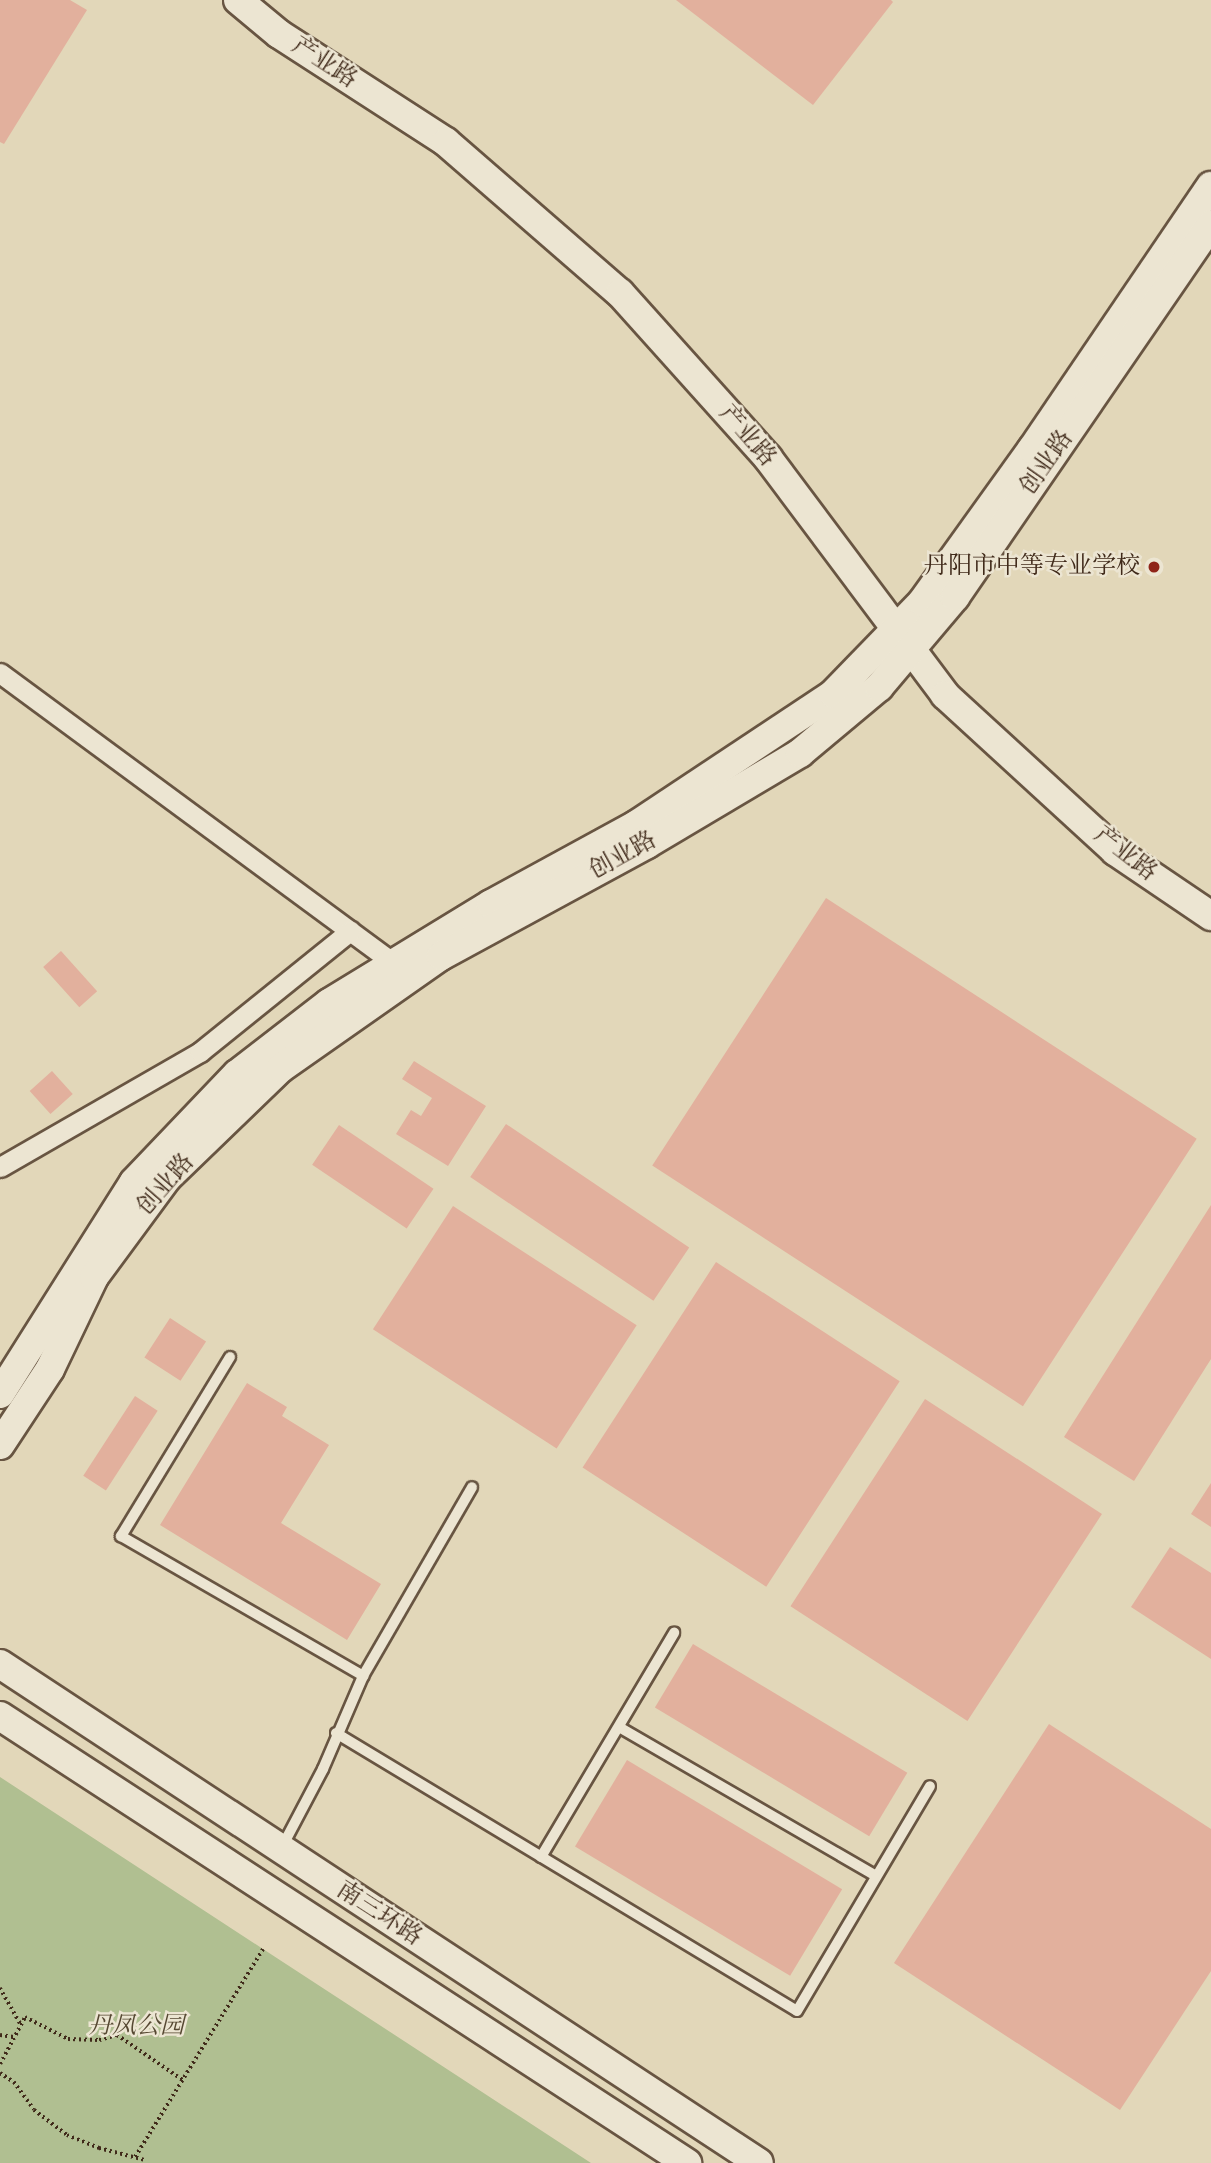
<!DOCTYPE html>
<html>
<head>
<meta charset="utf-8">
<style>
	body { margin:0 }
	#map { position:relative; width:1211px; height:2163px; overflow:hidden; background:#e2d7b9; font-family:"IM FELL DW Pica","Noto Serif SC",serif }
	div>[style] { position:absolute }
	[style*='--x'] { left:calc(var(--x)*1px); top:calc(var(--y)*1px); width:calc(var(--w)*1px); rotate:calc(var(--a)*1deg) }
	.green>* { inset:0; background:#b0bf91 }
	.building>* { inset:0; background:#e2b09d; transform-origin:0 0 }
	.path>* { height:3.5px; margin-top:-1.75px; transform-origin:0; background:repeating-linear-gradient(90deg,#402a1a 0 2px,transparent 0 5.5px) }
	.roads { filter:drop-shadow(2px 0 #685542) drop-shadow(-2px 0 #685542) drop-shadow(0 2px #685542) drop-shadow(0 -2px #685542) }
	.lane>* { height:10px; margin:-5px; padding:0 5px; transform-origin:5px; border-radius:5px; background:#ece5d2 }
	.street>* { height:19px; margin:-9.5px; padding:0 9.5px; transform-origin:9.5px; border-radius:9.5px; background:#ece5d2 }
	.secondary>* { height:28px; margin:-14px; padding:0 14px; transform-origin:14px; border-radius:14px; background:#ece5d2 }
	.dots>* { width:19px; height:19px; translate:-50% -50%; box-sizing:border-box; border:4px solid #ece5d2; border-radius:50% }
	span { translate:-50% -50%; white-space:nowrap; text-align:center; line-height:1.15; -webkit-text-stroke:5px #ece5d2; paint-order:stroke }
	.street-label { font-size:24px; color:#402a1a }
	.poi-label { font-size:24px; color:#402a1a }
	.right { translate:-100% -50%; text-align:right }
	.park-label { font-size:24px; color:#564832; font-style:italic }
</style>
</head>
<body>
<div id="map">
	<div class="green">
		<i style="clip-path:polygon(0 1777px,263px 1949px,591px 2163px,0 2163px)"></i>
	</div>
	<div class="building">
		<i style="clip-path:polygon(0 0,70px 0,87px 10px,4px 144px,0 142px)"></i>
		<i style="clip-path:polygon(676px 0,891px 0,893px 2px,813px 105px)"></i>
		<i style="left:826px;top:898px;width:442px;height:319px;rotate:33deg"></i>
		<i style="left:61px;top:951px;width:54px;height:24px;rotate:48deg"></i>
		<i style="clip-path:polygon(414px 1061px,486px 1106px,448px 1166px,396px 1134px,411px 1110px,421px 1116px,432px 1098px,402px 1079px)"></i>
		<i style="left:52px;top:1071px;width:31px;height:30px;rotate:48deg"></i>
		<i style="left:506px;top:1124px;width:221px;height:64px;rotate:34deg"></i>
		<i style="left:339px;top:1125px;width:114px;height:48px;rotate:34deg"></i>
		<i style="clip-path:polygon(1211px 1205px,1211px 1359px,1134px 1481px,1064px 1437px)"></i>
		<i style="left:453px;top:1206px;width:219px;height:147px;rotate:33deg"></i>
		<i style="left:716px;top:1262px;width:219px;height:245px;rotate:33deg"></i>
		<i style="left:170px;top:1318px;width:43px;height:47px;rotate:33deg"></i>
		<i style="clip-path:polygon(247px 1383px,287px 1407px,282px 1416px,329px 1445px,281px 1523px,381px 1584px,347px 1640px,160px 1525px)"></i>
		<i style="left:135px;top:1396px;width:27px;height:95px;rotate:33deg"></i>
		<i style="left:925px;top:1399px;width:211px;height:247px;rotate:33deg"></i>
		<i style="clip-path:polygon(1211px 1483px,1211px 1527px,1191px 1514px)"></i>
		<i style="clip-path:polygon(1170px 1547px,1211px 1573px,1211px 1659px,1131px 1607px)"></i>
		<i style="left:693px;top:1644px;width:250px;height:74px;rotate:31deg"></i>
		<i style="clip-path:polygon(1049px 1724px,1211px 1829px,1211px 1971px,1120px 2110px,894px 1963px)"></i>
		<i style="left:627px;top:1760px;width:251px;height:101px;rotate:31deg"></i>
	</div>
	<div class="path">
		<i style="--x:0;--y:1988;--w:43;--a:60.4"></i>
		<i style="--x:0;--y:2035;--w:14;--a:8"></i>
		<i style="--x:0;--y:2064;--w:53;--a:-62"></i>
		<i style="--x:25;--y:2017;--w:48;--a:27.1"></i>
		<i style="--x:68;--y:2039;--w:31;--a:2"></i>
		<i style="--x:99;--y:2040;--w:19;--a:-16"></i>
		<i style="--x:117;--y:2035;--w:80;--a:34.3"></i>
		<i style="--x:0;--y:2073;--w:17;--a:33"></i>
		<i style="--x:14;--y:2082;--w:34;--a:54"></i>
		<i style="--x:34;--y:2110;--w:41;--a:37.1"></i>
		<i style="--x:67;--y:2135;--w:35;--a:22"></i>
		<i style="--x:99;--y:2148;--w:48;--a:14.6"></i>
		<i style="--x:135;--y:2157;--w:244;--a:-58.4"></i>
	</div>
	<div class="roads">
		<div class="lane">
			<i style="--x:230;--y:1357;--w:210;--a:121.3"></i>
			<i style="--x:121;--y:1536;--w:280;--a:30"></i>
			<i style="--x:619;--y:1727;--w:297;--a:30.1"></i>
			<i style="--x:336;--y:1733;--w:538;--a:31.09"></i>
			<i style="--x:797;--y:2011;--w:261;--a:-59.4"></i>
			<i style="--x:283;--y:1845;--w:86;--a:-62.2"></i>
			<i style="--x:323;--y:1769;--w:101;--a:-66.7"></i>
			<i style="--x:363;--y:1676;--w:218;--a:-60"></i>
			<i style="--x:541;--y:1857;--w:261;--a:-59.3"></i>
		</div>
		<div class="street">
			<i style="--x:0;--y:673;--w:488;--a:36.4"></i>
			<i style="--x:0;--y:1167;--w:231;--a:-29.9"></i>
			<i style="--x:200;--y:1052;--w:193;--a:-38.9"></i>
		</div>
		<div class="secondary">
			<i style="--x:238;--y:0;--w:53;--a:39.7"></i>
			<i style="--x:279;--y:34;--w:199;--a:32.9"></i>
			<i style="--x:446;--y:142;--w:230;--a:41"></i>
			<i style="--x:620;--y:293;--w:222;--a:48.1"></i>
			<i style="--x:768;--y:458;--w:296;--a:53.2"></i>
			<i style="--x:945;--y:695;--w:231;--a:42.5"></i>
			<i style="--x:1115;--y:851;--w:116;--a:34.1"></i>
			<i style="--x:0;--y:1394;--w:251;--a:-57.7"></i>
			<i style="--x:134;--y:1182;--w:149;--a:-46.4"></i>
			<i style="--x:237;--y:1074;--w:116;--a:-37.7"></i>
			<i style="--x:329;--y:1003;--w:190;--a:-31.4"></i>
			<i style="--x:491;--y:904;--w:165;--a:-28.6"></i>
			<i style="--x:636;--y:825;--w:237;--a:-33.6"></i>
			<i style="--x:833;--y:694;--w:128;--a:-45.9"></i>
			<i style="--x:922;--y:602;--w:188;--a:-54.3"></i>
			<i style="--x:1032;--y:449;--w:318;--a:-55.8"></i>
			<i style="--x:0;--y:1445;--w:91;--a:-56.7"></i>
			<i style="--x:50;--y:1369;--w:102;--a:-64.4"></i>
			<i style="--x:94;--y:1277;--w:123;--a:-53.6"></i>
			<i style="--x:167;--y:1178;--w:158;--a:-44"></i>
			<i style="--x:281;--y:1068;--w:195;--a:-35"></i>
			<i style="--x:441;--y:956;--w:234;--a:-28.5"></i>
			<i style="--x:647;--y:844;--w:178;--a:-30.7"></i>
			<i style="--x:800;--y:753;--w:103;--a:-39.9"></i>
			<i style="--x:879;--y:687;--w:118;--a:-49.8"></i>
			<i style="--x:955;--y:597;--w:452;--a:-55.5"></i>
			<i style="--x:0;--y:1664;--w:908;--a:33.32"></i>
			<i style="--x:0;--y:1716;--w:820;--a:33.05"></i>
		</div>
	</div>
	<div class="dots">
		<i style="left:1154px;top:567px;background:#8f2418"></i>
	</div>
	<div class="street-label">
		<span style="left:324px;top:63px;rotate:33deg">产业路</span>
		<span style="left:747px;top:436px;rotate:49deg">产业路</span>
		<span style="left:1047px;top:463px;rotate:-55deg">创业路</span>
		<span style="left:1125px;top:854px;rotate:38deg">产业路</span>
		<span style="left:623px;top:856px;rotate:-29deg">创业路</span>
		<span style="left:166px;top:1185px;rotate:-49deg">创业路</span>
		<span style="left:379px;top:1914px;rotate:33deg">南三环路</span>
	</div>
	<div class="poi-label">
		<span class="right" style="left:1140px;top:567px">丹阳市中等专业学校</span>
	</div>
	<div class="park-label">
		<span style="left:136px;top:2027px">丹凤公园</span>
	</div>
</div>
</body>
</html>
